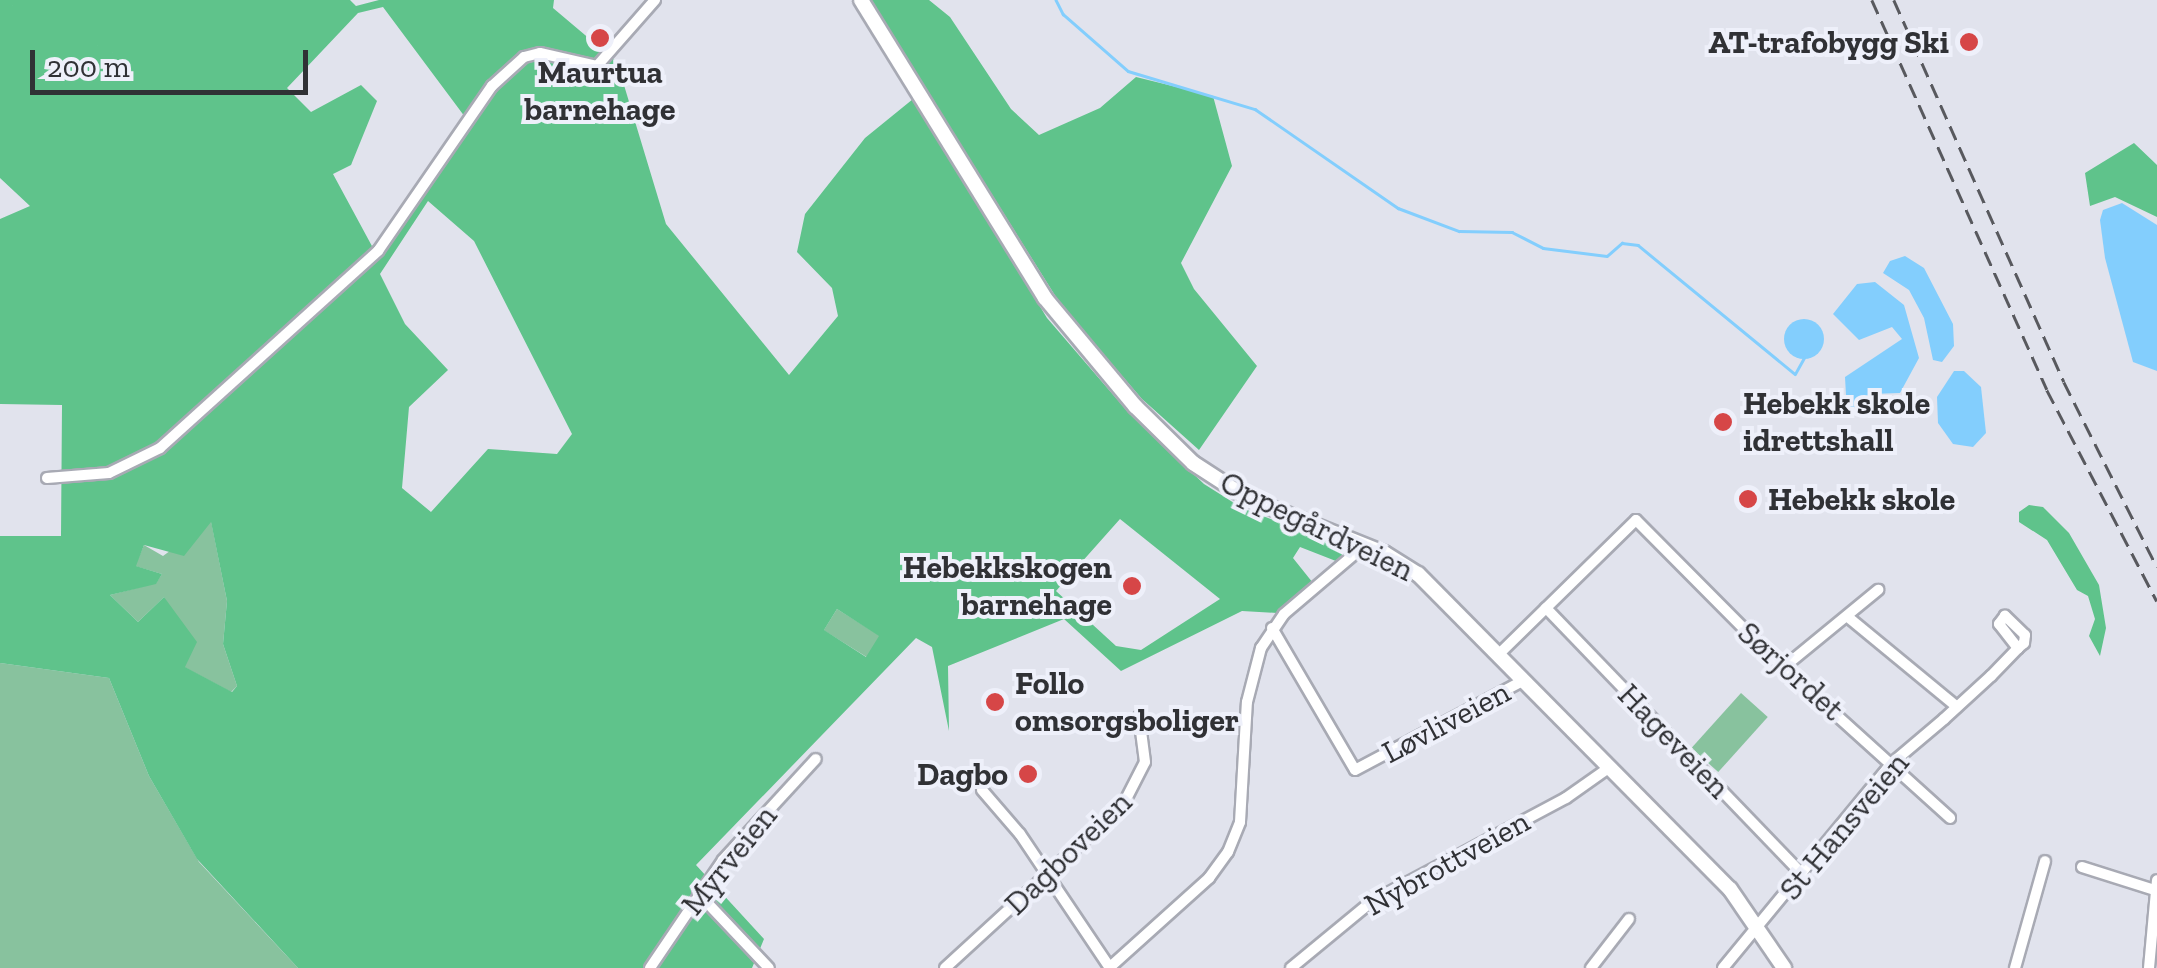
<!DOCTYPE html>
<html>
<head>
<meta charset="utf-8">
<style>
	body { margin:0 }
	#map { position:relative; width:2157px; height:968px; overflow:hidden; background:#e1e3ed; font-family:"Zilla Slab",serif }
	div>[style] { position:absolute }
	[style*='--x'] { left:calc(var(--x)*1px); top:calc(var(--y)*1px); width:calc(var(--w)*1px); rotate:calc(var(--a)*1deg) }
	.green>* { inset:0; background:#88c29e; transform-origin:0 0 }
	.forest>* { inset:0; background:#5fc38b }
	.water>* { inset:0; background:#83cefd }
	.round { border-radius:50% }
	.stream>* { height:2.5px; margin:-1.25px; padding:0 1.25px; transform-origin:1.25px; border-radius:1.25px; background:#83cefd }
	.roads { filter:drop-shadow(2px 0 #a8aab4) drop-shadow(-2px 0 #a8aab4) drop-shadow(0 2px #a8aab4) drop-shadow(0 -2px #a8aab4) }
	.minor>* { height:10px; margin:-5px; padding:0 5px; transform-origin:5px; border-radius:5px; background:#fff }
	.secondary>* { height:14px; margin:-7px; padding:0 7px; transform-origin:7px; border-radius:7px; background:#fff }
	.rail>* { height:2.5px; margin-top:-1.25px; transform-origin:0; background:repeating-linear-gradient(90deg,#58595e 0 15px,transparent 0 23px) }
	.dots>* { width:28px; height:28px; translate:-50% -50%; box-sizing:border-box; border:5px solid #eef0fa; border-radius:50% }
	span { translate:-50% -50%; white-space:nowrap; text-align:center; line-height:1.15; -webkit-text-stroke:8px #eef0fa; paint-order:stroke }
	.poi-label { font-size:32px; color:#303135; font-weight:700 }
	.right { translate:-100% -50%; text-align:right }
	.left { translate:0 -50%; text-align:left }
	.street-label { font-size:32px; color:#303135 }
	.scale { position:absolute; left:30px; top:50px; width:278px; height:45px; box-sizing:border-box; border:5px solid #303135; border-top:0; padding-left:12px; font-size:30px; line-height:35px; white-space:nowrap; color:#303135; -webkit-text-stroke:8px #eef0fa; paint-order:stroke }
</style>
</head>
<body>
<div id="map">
	<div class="green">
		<i style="clip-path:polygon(211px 521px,227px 601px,223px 644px,237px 686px,231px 692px,184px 667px,164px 597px,138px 622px,110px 595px,156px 583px,162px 574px,135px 566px,144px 545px,163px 556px)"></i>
		<i style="left:837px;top:609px;width:51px;height:25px;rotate:32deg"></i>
		<i style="clip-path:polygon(0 663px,109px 678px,149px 776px,199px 862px,298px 968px,0 968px)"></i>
		<i style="left:1741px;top:693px;width:36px;height:74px;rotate:42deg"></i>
	</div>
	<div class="forest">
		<i style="clip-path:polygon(evenodd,0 0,350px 0,356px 6px,379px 0,554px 0,553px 8px,617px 62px,666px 224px,789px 375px,838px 316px,832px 288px,797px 252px,805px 214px,865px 138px,913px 99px,1047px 318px,1128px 412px,1204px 484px,1242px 508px,1353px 551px,1341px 563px,1300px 547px,1293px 558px,1313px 583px,1277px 613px,1242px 611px,1121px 671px,1064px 619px,948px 666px,949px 731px,932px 647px,916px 638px,696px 865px,764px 939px,752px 968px,298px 968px,197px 859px,149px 776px,109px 678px,0 663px,0 536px,61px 536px,62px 405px,0 404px,0 219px,30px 206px,0 178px,0 0,383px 7px,465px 117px,373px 248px,333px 174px,351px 165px,377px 101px,361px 85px,311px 112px,287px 88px,358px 13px,383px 7px,0 0,428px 201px,474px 241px,572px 434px,557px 454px,488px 449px,431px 512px,402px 488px,409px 407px,448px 370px,405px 324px,380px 274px,428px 201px,0 0,1120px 519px,1220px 599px,1141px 650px,1116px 646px,1056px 591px,1120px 519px,0 0,211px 522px,227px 601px,223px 644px,237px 686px,232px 692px,185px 667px,197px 642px,164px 597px,138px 622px,110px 595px,156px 584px,162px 574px,136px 566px,144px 545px,184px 556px,211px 522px,0 0,837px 609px,879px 636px,866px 657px,824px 630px,837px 609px)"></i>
		<i style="clip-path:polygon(870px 0,929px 0,950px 17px,1011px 109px,1039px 135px,1100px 108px,1136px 77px,1213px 96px,1232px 166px,1181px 263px,1194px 289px,1257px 366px,1199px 450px,1142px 399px,1061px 305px)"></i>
		<i style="clip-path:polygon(2134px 143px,2157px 165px,2157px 217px,2115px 197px,2090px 206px,2085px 173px)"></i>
		<i style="clip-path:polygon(2029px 505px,2043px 507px,2069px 533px,2099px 585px,2106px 628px,2100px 656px,2089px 636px,2095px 619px,2088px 596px,2077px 590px,2047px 540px,2019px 522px,2019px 512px)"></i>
	</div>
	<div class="water">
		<i style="clip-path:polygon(2122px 203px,2157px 225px,2157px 371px,2133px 362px,2105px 258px,2100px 220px,2103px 210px)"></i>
		<i style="clip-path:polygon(1905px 256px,1924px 268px,1953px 324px,1954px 346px,1942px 362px,1933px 360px,1924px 318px,1909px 290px,1883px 273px,1890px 261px)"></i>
		<i style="clip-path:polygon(1875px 282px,1904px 305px,1919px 358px,1900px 393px,1871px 394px,1847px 414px,1845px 377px,1902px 339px,1892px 327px,1859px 340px,1833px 314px,1857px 284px)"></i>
		<i class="round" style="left:1784px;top:319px;width:40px;height:40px"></i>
		<i style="clip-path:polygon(1954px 371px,1964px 371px,1981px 387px,1986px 433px,1973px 447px,1953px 444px,1938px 423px,1937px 397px)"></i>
	</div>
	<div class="stream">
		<i style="--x:1056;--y:0;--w:16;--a:63"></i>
		<i style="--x:1063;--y:14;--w:86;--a:41.2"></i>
		<i style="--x:1128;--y:71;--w:133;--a:16.7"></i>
		<i style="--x:1255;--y:109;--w:174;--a:34.7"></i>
		<i style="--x:1398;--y:208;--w:65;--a:20.7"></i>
		<i style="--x:1459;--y:231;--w:53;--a:1.1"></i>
		<i style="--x:1512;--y:232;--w:35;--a:27"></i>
		<i style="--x:1543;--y:248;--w:64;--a:7.1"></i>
		<i style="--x:1607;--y:256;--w:20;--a:-41"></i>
		<i style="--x:1622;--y:243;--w:16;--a:7"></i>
		<i style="--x:1638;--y:245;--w:203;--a:39.4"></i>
		<i style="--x:1795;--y:374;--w:18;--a:-61"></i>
	</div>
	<div class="roads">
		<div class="minor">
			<i style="--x:47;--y:478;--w:62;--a:-4.6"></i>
			<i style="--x:109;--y:473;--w:57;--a:-26.1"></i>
			<i style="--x:160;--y:448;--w:294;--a:-42.1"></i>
			<i style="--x:378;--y:251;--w:201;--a:-55.4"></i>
			<i style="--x:492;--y:86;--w:43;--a:-42.2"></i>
			<i style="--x:524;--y:57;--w:16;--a:-14"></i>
			<i style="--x:540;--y:53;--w:58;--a:12.8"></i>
			<i style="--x:597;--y:66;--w:88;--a:-48.7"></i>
			<i style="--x:1546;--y:608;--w:369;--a:46.1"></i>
			<i style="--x:1848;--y:617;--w:141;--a:39.5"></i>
			<i style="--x:1272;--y:628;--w:164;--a:59.7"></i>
			<i style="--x:1355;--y:770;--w:191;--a:-28"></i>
			<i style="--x:1498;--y:655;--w:193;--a:-44.4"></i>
			<i style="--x:1636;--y:520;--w:193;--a:45.2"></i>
			<i style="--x:1772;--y:657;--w:240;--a:42.1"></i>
			<i style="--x:1784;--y:667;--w:122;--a:-39.3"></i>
			<i style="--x:982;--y:790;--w:58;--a:49.2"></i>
			<i style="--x:1020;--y:834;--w:161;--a:56.1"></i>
			<i style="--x:2082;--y:867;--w:77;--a:17.5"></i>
			<i style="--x:698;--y:893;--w:103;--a:46.6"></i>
			<i style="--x:650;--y:968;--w:130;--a:-55.9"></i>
			<i style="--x:723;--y:860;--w:137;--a:-47.4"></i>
			<i style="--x:945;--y:968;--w:241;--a:-42.5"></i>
			<i style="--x:1123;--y:805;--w:48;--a:-62.9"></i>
			<i style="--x:1145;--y:762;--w:46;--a:-97.4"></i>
			<i style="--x:1109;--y:968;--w:135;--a:-42"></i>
			<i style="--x:1209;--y:878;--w:32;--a:-54"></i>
			<i style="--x:1228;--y:852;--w:32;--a:-68"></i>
			<i style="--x:1240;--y:822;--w:120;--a:-86.7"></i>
			<i style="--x:1247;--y:702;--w:56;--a:-75.5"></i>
			<i style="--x:1261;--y:648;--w:41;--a:-55.9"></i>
			<i style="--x:1284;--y:614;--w:105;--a:-40.4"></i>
			<i style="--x:1291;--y:968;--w:104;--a:-39.5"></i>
			<i style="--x:1371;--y:902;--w:221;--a:-28.1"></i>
			<i style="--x:1566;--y:798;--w:54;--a:-35.2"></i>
			<i style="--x:1591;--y:968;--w:62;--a:-52.2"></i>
			<i style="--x:1723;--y:968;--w:266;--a:-50.5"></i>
			<i style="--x:1892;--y:763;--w:68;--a:-40.2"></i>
			<i style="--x:1944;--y:719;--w:64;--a:-42.5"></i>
			<i style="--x:1991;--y:676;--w:39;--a:-46"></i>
			<i style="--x:2018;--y:648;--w:8;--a:-40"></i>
			<i style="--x:2024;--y:643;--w:8;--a:-83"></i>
			<i style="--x:2025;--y:635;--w:28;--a:-136"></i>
			<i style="--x:2005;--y:616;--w:10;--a:127"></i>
			<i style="--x:1999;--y:624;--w:31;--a:52"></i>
			<i style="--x:2015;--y:968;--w:111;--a:-74.3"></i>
			<i style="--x:2149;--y:968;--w:88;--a:-84.8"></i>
		</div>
		<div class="secondary">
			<i style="--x:861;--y:0;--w:350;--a:58.3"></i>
			<i style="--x:1045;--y:298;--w:141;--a:50.2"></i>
			<i style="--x:1135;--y:406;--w:81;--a:44.5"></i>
			<i style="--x:1193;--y:463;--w:64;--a:32.9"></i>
			<i style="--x:1247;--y:498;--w:148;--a:21.9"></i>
			<i style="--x:1384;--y:553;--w:40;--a:32"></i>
			<i style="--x:1418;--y:574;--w:443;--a:45.3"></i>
			<i style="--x:1730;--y:889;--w:96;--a:55.6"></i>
		</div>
	</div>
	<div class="rail">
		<i style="--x:1872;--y:0;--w:427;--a:65.8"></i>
		<i style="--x:2047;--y:390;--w:238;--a:62.5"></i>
		<i style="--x:1894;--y:0;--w:418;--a:66"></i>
		<i style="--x:2064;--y:382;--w:207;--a:63.3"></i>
	</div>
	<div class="dots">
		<i style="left:600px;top:38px;background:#d64647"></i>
		<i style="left:1969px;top:42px;background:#d64647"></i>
		<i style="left:1723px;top:422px;background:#d64647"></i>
		<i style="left:1748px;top:499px;background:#d64647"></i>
		<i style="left:1132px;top:586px;background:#d64647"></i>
		<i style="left:995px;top:702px;background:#d64647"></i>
		<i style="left:1028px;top:774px;background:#d64647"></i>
	</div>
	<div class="poi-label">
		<span class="right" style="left:1949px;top:42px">AT-trafobygg Ski</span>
		<span style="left:600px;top:91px">Maurtua<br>barnehage</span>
		<span class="left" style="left:1743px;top:422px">Hebekk skole<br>idrettshall</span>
		<span class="left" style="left:1768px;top:499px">Hebekk skole</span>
		<span class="right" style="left:1112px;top:586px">Hebekkskogen<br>barnehage</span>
		<span class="left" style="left:1015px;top:702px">Follo<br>omsorgsboliger</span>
		<span class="right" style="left:1008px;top:774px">Dagbo</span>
	</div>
	<div class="street-label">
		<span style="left:1317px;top:526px;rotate:26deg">Oppegårdveien</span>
		<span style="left:1791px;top:671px;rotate:42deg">Sørjordet</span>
		<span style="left:1446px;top:722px;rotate:-28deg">Løvliveien</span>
		<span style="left:1674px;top:741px;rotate:46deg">Hageveien</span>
		<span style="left:1844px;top:826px;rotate:-50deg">St Hansveien</span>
		<span style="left:1068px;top:853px;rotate:-44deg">Dagboveien</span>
		<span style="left:729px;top:860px;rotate:-51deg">Myrveien</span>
		<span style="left:1447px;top:863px;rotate:-29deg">Nybrottveien</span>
	</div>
	<div class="scale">200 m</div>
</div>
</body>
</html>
